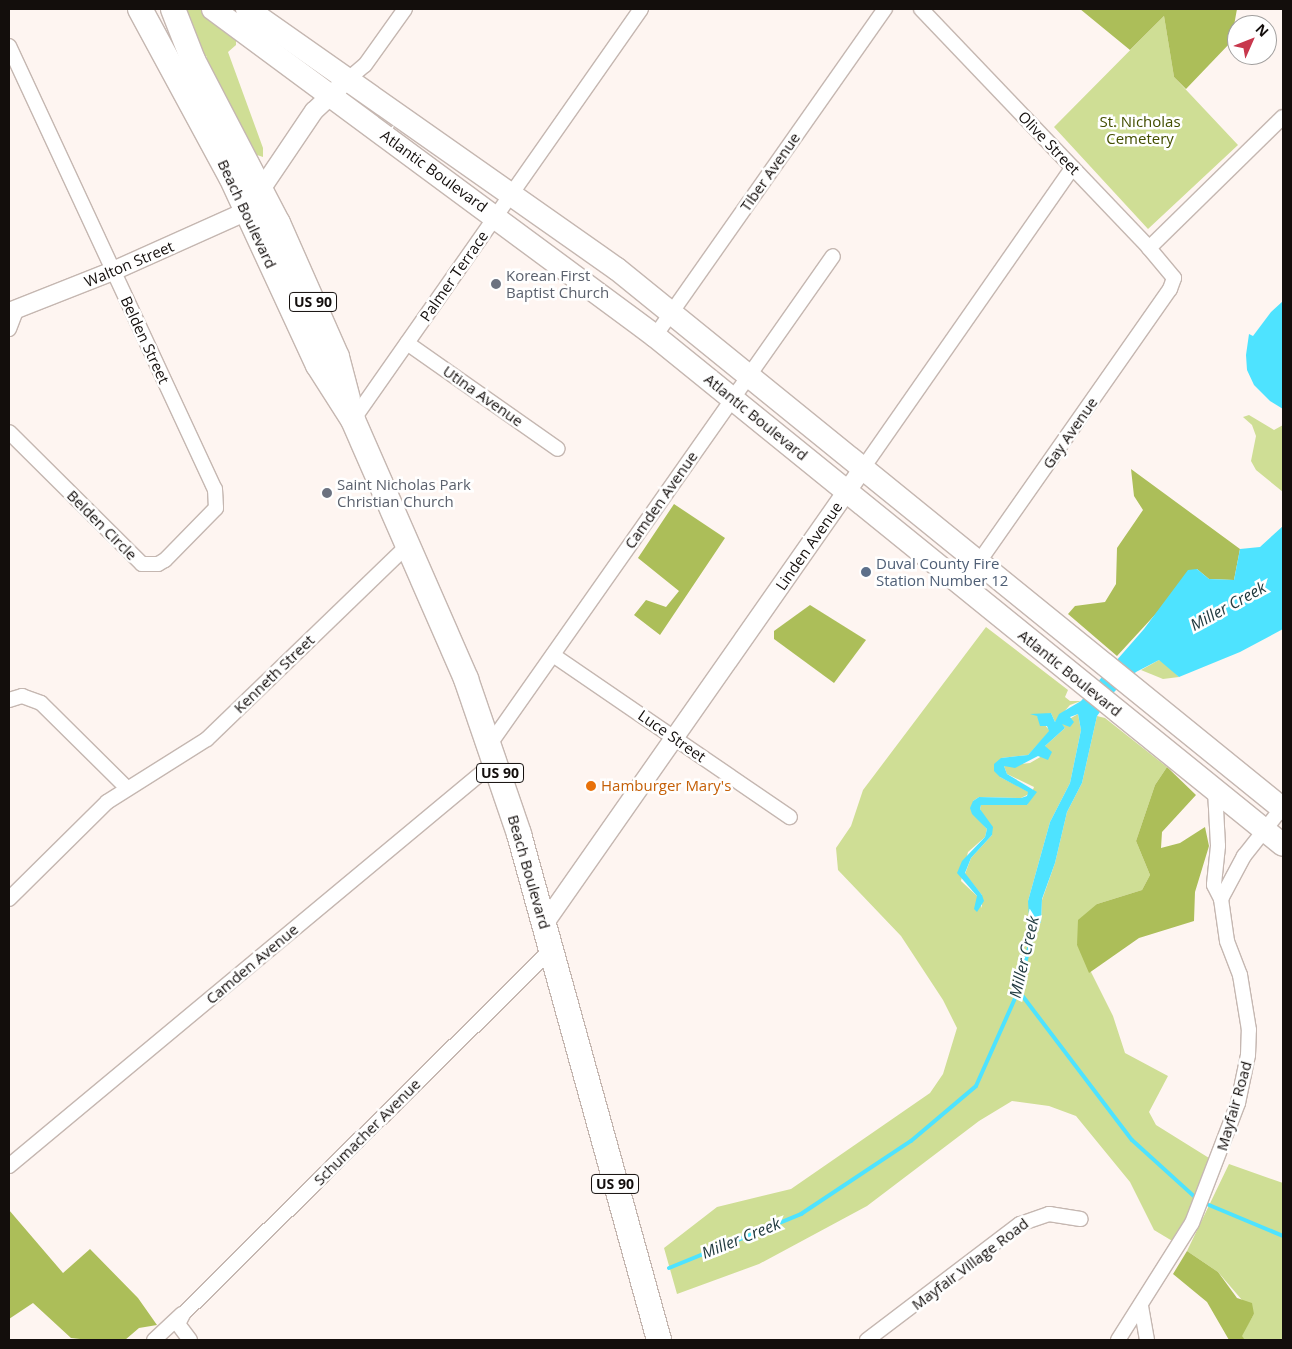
<!DOCTYPE html>
<html>
<head>
<meta charset="utf-8">
<style>
	body { margin:0 }
	#map { position:relative; width:1292px; height:1349px; overflow:hidden; background:#fef5f1; font-family:"Open Sans",sans-serif }
	div>[style] { position:absolute }
	[style*='--x'] { left:calc(var(--x)*1px); top:calc(var(--y)*1px); width:calc(var(--w)*1px); rotate:calc(var(--a)*1deg) }
	.green>* { inset:0; background:#cfde95 }
	.forest>* { inset:0; background:#acbe59 }
	.water>* { inset:0; background:#4ee3ff }
	.stream>* { height:4px; margin:-2px; padding:0 2px; transform-origin:2px; border-radius:2px; background:#4ee3ff }
	.roads { filter:drop-shadow(1px 0 #c5b7b1) drop-shadow(-1px 0 #c5b7b1) drop-shadow(0 1px #c5b7b1) drop-shadow(0 -1px #c5b7b1) }
	.minor>* { height:14px; margin:-7px; padding:0 7px; transform-origin:7px; border-radius:7px; background:#fff }
	.tertiary>* { height:18px; margin:-9px; padding:0 9px; transform-origin:9px; border-radius:9px; background:#fff }
	.primary>* { height:22px; margin:-11px; padding:0 11px; transform-origin:11px; border-radius:11px; background:#fff }
	.trunk>* { height:24px; margin:-12px; padding:0 12px; transform-origin:12px; border-radius:12px; background:#fff }
	.dots>* { width:14px; height:14px; translate:-50% -50%; box-sizing:border-box; border:2px solid #fff; border-radius:50% }
	span { translate:-50% -50%; white-space:nowrap; text-align:center; line-height:1.15; -webkit-text-stroke:5px #fff; paint-order:stroke }
	.shield-label span { padding:1px 4px; background:#fff; border:1px solid; border-radius:4px; -webkit-text-stroke-width:0 }
	.shield-label { font-size:14px; color:#130e0c; font-weight:700 }
	.park-label { font-size:15px; color:#434e00 }
	.street-label { font-size:15px; color:#130e0c }
	.worship-label { font-size:15px; color:#5b616d }
	.left { translate:0 -50%; text-align:left }
	.service-label { font-size:15px; color:#4e5e75 }
	.food-label { font-size:15px; color:#c56008 }
	.water-label { font-size:16px; color:#223b40; font-style:italic }
	.frame { position:absolute; inset:0; border:10px solid #130e0c; pointer-events:none }
	.north { position:absolute; left:1227px; top:15px; width:50px; height:50px; box-sizing:border-box; background:#fff; border:1px solid #a19f9e; border-radius:50%; rotate:46deg; font-size:14px; font-weight:700; line-height:20px; text-align:center; color:#130e0c }
	.north::after { content:''; display:block; margin:auto; width:18px; height:22px; background:#c8384d; clip-path:polygon(50% 0,100% 100%,50% 72%,0 100%) }
</style>
</head>
<body>
<div id="map">
	<div class="green">
		<i style="clip-path:polygon(185px 9px,200px 9px,236px 40px,236px 45px,228px 52px,263px 148px,263px 157px,257px 155px,237px 123px,204px 60px,207px 57px,201px 53px)"></i>
		<i style="clip-path:polygon(1164px 16px,1174px 77px,1238px 145px,1148px 229px,1054px 127px)"></i>
		<i style="clip-path:polygon(1249px 415px,1274px 430px,1283px 425px,1283px 492px,1256px 470px,1251px 461px,1256px 436px,1252px 425px,1243px 417px)"></i>
		<i style="clip-path:polygon(986px 627px,1068px 690px,1065px 697px,1070px 701px,1081px 701px,1070px 705px,1055px 722px,1051px 713px,1037px 716px,1050px 731px,1028px 755px,1001px 758px,1000px 777px,1029px 792px,1027px 795px,1021px 798px,979px 797px,973px 801px,980px 821px,987px 829px,985px 837px,968px 852px,961px 881px,977px 896px,982px 908px,982px 895px,965px 874px,971px 858px,992px 835px,980px 809px,981px 805px,1027px 805px,1034px 787px,1007px 774px,1004px 766px,1030px 763px,1042px 756px,1045px 746px,1065px 728px,1061px 724px,1078px 714px,1081px 730px,1070px 783px,1050px 822px,1028px 901px,1041px 923px,1042px 900px,1055px 863px,1067px 812px,1082px 783px,1097px 716px,1105px 718px,1167px 767px,1155px 785px,1136px 841px,1150px 875px,1142px 890px,1097px 904px,1077px 944px,1113px 1016px,1125px 1053px,1168px 1076px,1149px 1112px,1156px 1125px,1209px 1158px,1199px 1191px,1174px 1242px,1154px 1230px,1130px 1182px,1076px 1116px,1049px 1106px,1012px 1101px,979px 1121px,867px 1206px,759px 1264px,677px 1294px,664px 1248px,717px 1207px,791px 1189px,930px 1093px,943px 1074px,957px 1028px,943px 1000px,901px 936px,838px 870px,836px 848px,851px 826px,863px 790px)"></i>
		<i style="clip-path:polygon(1159px 660px,1163px 661px,1179px 677px,1163px 679px,1141px 670px)"></i>
		<i style="clip-path:polygon(1229px 1164px,1283px 1183px,1283px 1340px,1245px 1340px,1241px 1336px,1254px 1314px,1218px 1272px,1187px 1251px)"></i>
	</div>
	<div class="forest">
		<i style="clip-path:polygon(1080px 9px,1237px 9px,1231px 42px,1186px 89px,1174px 77px,1164px 16px,1130px 50px)"></i>
		<i style="clip-path:polygon(1131px 469px,1240px 549px,1234px 580px,1209px 579px,1197px 569px,1117px 656px,1068px 614px,1075px 606px,1105px 602px,1116px 584px,1117px 548px,1143px 510px,1134px 496px)"></i>
		<i style="clip-path:polygon(674px 504px,725px 538px,660px 635px,634px 615px,646px 600px,666px 607px,679px 591px,638px 558px)"></i>
		<i style="clip-path:polygon(810px 605px,866px 640px,834px 683px,774px 639px,774px 631px)"></i>
		<i style="clip-path:polygon(1167px 767px,1196px 795px,1162px 832px,1161px 848px,1180px 843px,1205px 827px,1209px 846px,1195px 892px,1194px 921px,1139px 938px,1089px 973px,1077px 945px,1078px 920px,1097px 904px,1142px 890px,1150px 875px,1136px 841px,1155px 785px)"></i>
		<i style="clip-path:polygon(9px 1210px,63px 1273px,90px 1249px,138px 1298px,157px 1325px,139px 1328px,125px 1340px,89px 1340px,71px 1338px,33px 1303px,9px 1319px)"></i>
		<i style="clip-path:polygon(1187px 1251px,1218px 1272px,1237px 1298px,1252px 1303px,1254px 1314px,1242px 1336px,1245px 1340px,1229px 1340px,1207px 1302px,1173px 1274px)"></i>
	</div>
	<div class="water">
		<i style="clip-path:polygon(1283px 301px,1283px 409px,1270px 401px,1254px 385px,1247px 370px,1246px 355px,1249px 334px,1253px 336px,1271px 312px)"></i>
		<i style="clip-path:polygon(1283px 526px,1283px 629px,1240px 652px,1179px 677px,1159px 660px,1136px 672px,1115px 691px,1097px 716px,1082px 783px,1067px 812px,1055px 863px,1042px 899px,1041px 923px,1029px 918px,1028px 901px,1050px 822px,1070px 783px,1081px 730px,1078px 714px,1070px 717px,1074px 722px,1070px 727px,1062px 724px,1065px 728px,1045px 746px,1052px 752px,1048px 760px,1038px 756px,1015px 768px,1004px 766px,1007px 774px,1037px 792px,1027px 805px,981px 805px,980px 809px,993px 827px,992px 835px,971px 858px,965px 873px,982px 895px,984px 901px,977px 912px,974px 909px,977px 896px,957px 873px,962px 861px,985px 837px,987px 829px,972px 814px,970px 808px,973px 801px,979px 797px,1021px 798px,1027px 796px,1028px 792px,1000px 777px,994px 771px,994px 764px,1001px 758px,1028px 755px,1049px 731px,1047px 726px,1040px 726px,1037px 716px,1030px 714px,1051px 713px,1055px 722px,1059px 714px,1081px 701px,1144px 629px,1188px 570px,1197px 569px,1209px 579px,1234px 580px,1240px 549px,1260px 547px)"></i>
	</div>
	<div class="stream">
		<i style="--x:1018;--y:990;--w:188;--a:52.8"></i>
		<i style="--x:1132;--y:1140;--w:88;--a:42.2"></i>
		<i style="--x:1209;--y:1205;--w:80;--a:22.7"></i>
		<i style="--x:669;--y:1268;--w:143;--a:-22.2"></i>
		<i style="--x:801;--y:1214;--w:132;--a:-33.6"></i>
		<i style="--x:911;--y:1141;--w:85;--a:-40.2"></i>
		<i style="--x:976;--y:1086;--w:101;--a:-66"></i>
		<i style="--x:1017;--y:994;--w:75;--a:-75.4"></i>
	</div>
	<div class="roads">
		<div class="minor">
			<i style="--x:921;--y:9;--w:330;--a:46.3"></i>
			<i style="--x:1149;--y:248;--w:39;--a:50"></i>
			<i style="--x:1174;--y:278;--w:12;--a:110"></i>
			<i style="--x:1170;--y:289;--w:363;--a:125"></i>
			<i style="--x:9;--y:46;--w:489;--a:65.1"></i>
			<i style="--x:215;--y:489;--w:19;--a:87"></i>
			<i style="--x:216;--y:508;--w:73;--a:134.4"></i>
			<i style="--x:165;--y:560;--w:8;--a:150"></i>
			<i style="--x:158;--y:564;--w:16;--a:180"></i>
			<i style="--x:142;--y:564;--w:187;--a:-135.2"></i>
			<i style="--x:347;--y:80;--w:23;--a:-40"></i>
			<i style="--x:365;--y:65;--w:69;--a:-54.5"></i>
			<i style="--x:1149;--y:248;--w:187;--a:-44.4"></i>
			<i style="--x:9;--y:329;--w:19;--a:-69"></i>
			<i style="--x:655;--y:336;--w:400;--a:-54.9"></i>
			<i style="--x:407;--y:343;--w:184;--a:35.1"></i>
			<i style="--x:353;--y:420;--w:502;--a:-54.98"></i>
			<i style="--x:863;--y:468;--w:366;--a:-55.1"></i>
			<i style="--x:553;--y:655;--w:287;--a:34.4"></i>
			<i style="--x:9;--y:700;--w:14;--a:-17"></i>
			<i style="--x:22;--y:696;--w:20;--a:20"></i>
			<i style="--x:41;--y:703;--w:121;--a:44.7"></i>
			<i style="--x:490;--y:744;--w:596;--a:-54.9"></i>
			<i style="--x:1215;--y:790;--w:56;--a:86.9"></i>
			<i style="--x:1218;--y:846;--w:39;--a:96"></i>
			<i style="--x:1214;--y:885;--w:16;--a:63"></i>
			<i style="--x:9;--y:899;--w:138;--a:-44.7"></i>
			<i style="--x:107;--y:802;--w:118;--a:-32.2"></i>
			<i style="--x:207;--y:739;--w:281;--a:-44"></i>
			<i style="--x:9;--y:1166;--w:633;--a:-39.75"></i>
			<i style="--x:1141;--y:1306;--w:35;--a:80"></i>
			<i style="--x:154;--y:1340;--w:38;--a:-43"></i>
			<i style="--x:190;--y:1340;--w:20;--a:-127"></i>
			<i style="--x:178;--y:1324;--w:11;--a:-63"></i>
			<i style="--x:183;--y:1314;--w:516;--a:-44.69"></i>
			<i style="--x:867;--y:1340;--w:192;--a:-37.2"></i>
			<i style="--x:1020;--y:1224;--w:31;--a:-19"></i>
			<i style="--x:1049;--y:1214;--w:32;--a:9"></i>
			<i style="--x:1118;--y:1340;--w:138;--a:-57.7"></i>
			<i style="--x:1192;--y:1223;--w:129;--a:-69"></i>
			<i style="--x:1238;--y:1103;--w:49;--a:-78.2"></i>
			<i style="--x:1248;--y:1055;--w:25;--a:-88"></i>
			<i style="--x:1249;--y:1030;--w:56;--a:-99.3"></i>
			<i style="--x:1240;--y:975;--w:36;--a:-111"></i>
			<i style="--x:1227;--y:941;--w:42;--a:-98.1"></i>
			<i style="--x:1221;--y:899;--w:49;--a:-61.9"></i>
			<i style="--x:1244;--y:856;--w:61;--a:-51.6"></i>
		</div>
		<div class="tertiary">
			<i style="--x:262;--y:188;--w:93;--a:-56"></i>
			<i style="--x:314;--y:111;--w:35;--a:-43"></i>
			<i style="--x:9;--y:312;--w:112;--a:-21.5"></i>
			<i style="--x:113;--y:271;--w:147;--a:-24.1"></i>
			<i style="--x:544;--y:924;--w:557;--a:-55.02"></i>
		</div>
		<div class="primary">
			<i style="--x:213;--y:9;--w:550;--a:36.49"></i>
			<i style="--x:655;--y:336;--w:808;--a:39.03"></i>
			<i style="--x:247;--y:9;--w:452;--a:35.1"></i>
			<i style="--x:617;--y:269;--w:857;--a:39.04"></i>
		</div>
		<div class="trunk">
			<i style="--x:140;--y:9;--w:191;--a:61.6"></i>
			<i style="--x:231;--y:177;--w:207;--a:65.2"></i>
			<i style="--x:318;--y:365;--w:65;--a:57.5"></i>
			<i style="--x:353;--y:420;--w:283;--a:66.4"></i>
			<i style="--x:466;--y:679;--w:164;--a:71.1"></i>
			<i style="--x:519;--y:834;--w:525;--a:74.53"></i>
			<i style="--x:173;--y:9;--w:55;--a:68.6"></i>
			<i style="--x:193;--y:60;--w:184;--a:62.5"></i>
			<i style="--x:278;--y:223;--w:146;--a:66.2"></i>
			<i style="--x:337;--y:357;--w:43;--a:75.3"></i>
		</div>
	</div>
	<div class="dots">
		<i style="left:496px;top:284px;background:#6b7280"></i>
		<i style="left:327px;top:493px;background:#6b7280"></i>
		<i style="left:866px;top:572px;background:#5c6f8a"></i>
		<i style="left:591px;top:786px;background:#e8710a"></i>
	</div>
	<div class="shield-label">
		<span style="left:313px;top:302px">US 90</span>
		<span style="left:500px;top:773px">US 90</span>
		<span style="left:615px;top:1184px">US 90</span>
	</div>
	<div class="park-label">
		<span style="left:1140px;top:130px">St. Nicholas<br>Cemetery</span>
	</div>
	<div class="street-label">
		<span style="left:1049px;top:143px;rotate:46deg">Olive Street</span>
		<span style="left:434px;top:171px;rotate:36deg">Atlantic Boulevard</span>
		<span style="left:770px;top:172px;rotate:-55deg">Tiber Avenue</span>
		<span style="left:247px;top:214px;rotate:65deg">Beach Boulevard</span>
		<span style="left:129px;top:264px;rotate:-23deg">Walton Street</span>
		<span style="left:454px;top:276px;rotate:-55deg">Palmer Terrace</span>
		<span style="left:145px;top:340px;rotate:65deg">Belden Street</span>
		<span style="left:483px;top:396px;rotate:35deg">Utina Avenue</span>
		<span style="left:756px;top:417px;rotate:39deg">Atlantic Boulevard</span>
		<span style="left:1070px;top:433px;rotate:-55deg">Gay Avenue</span>
		<span style="left:661px;top:500px;rotate:-55deg">Camden Avenue</span>
		<span style="left:102px;top:525px;rotate:45deg">Belden Circle</span>
		<span style="left:809px;top:546px;rotate:-55deg">Linden Avenue</span>
		<span style="left:1070px;top:673px;rotate:39deg">Atlantic Boulevard</span>
		<span style="left:274px;top:674px;rotate:-44deg">Kenneth Street</span>
		<span style="left:672px;top:736px;rotate:35deg">Luce Street</span>
		<span style="left:529px;top:872px;rotate:74deg">Beach Boulevard</span>
		<span style="left:252px;top:964px;rotate:-40deg">Camden Avenue</span>
		<span style="left:1234px;top:1106px;rotate:-74deg">Mayfair Road</span>
		<span style="left:367px;top:1132px;rotate:-45deg">Schumacher Avenue</span>
		<span style="left:970px;top:1264px;rotate:-37deg">Mayfair Village Road</span>
	</div>
	<div class="worship-label">
		<span class="left" style="left:506px;top:284px">Korean First<br>Baptist Church</span>
		<span class="left" style="left:337px;top:493px">Saint Nicholas Park<br>Christian Church</span>
	</div>
	<div class="service-label">
		<span class="left" style="left:876px;top:572px">Duval County Fire<br>Station Number 12</span>
	</div>
	<div class="food-label">
		<span class="left" style="left:601px;top:786px">Hamburger Mary's</span>
	</div>
	<div class="water-label">
		<span style="left:1228px;top:606px;rotate:-29deg">Miller Creek</span>
		<span style="left:1024px;top:957px;rotate:-77deg">Miller Creek</span>
		<span style="left:741px;top:1238px;rotate:-22deg">Miller Creek</span>
	</div>
	<div class="frame"></div>
	<div class="north">N</div>
</div>
</body>
</html>
